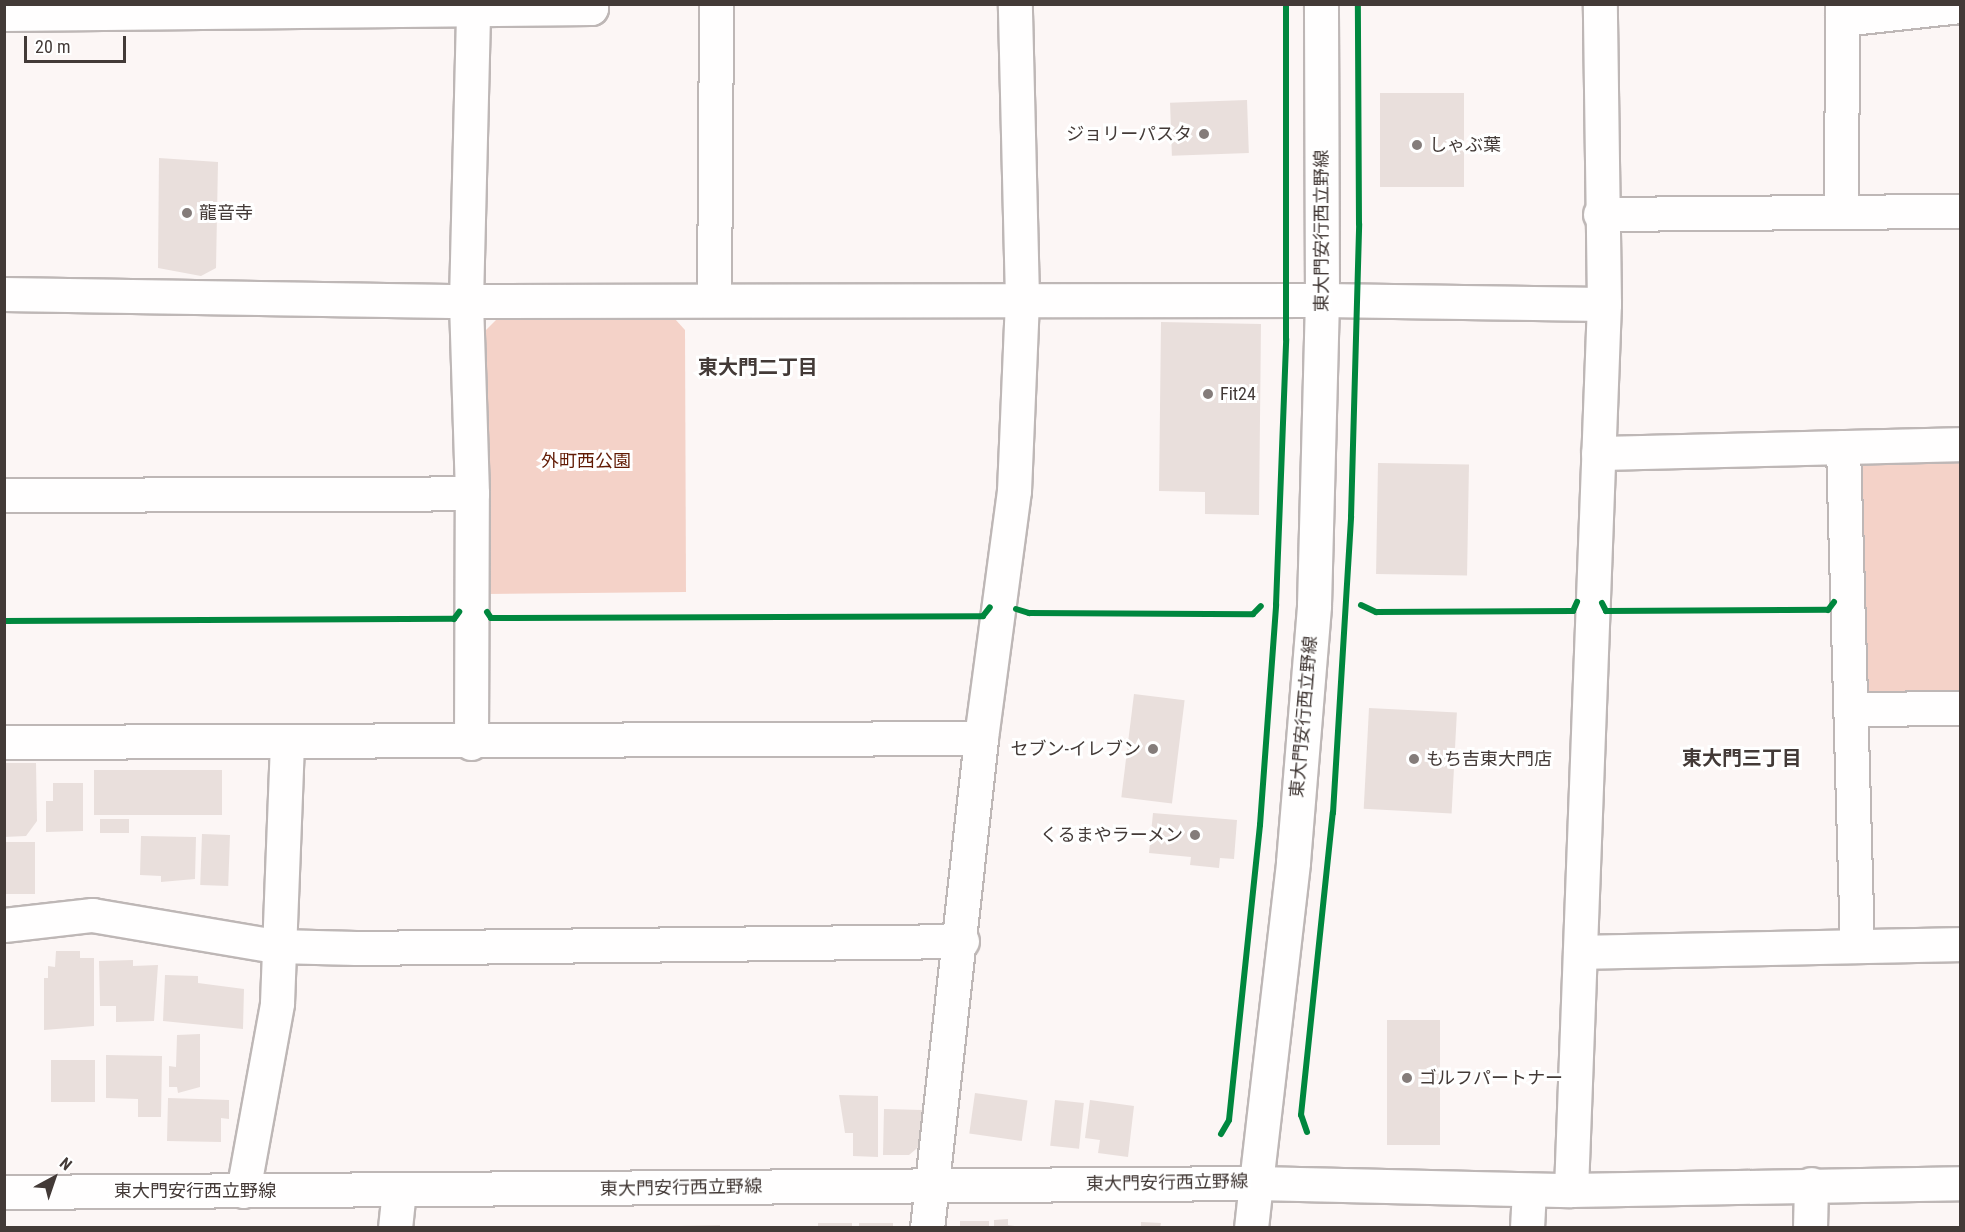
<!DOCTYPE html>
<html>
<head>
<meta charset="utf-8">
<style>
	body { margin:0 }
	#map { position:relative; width:1965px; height:1232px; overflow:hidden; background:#fcf6f5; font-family:"Roboto Condensed","Noto Sans JP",sans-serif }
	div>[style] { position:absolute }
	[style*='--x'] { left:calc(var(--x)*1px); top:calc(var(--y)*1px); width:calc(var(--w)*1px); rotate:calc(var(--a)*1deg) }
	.green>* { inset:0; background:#f4d2c8 }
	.building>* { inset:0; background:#e9dfdc; transform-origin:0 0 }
	.roads { filter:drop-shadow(2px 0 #beb7b6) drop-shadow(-2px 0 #beb7b6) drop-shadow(0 2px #beb7b6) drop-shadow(0 -2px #beb7b6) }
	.street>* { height:33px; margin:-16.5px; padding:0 16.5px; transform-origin:16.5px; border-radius:16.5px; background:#fffefe }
	.secondary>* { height:33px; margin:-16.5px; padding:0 16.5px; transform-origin:16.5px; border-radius:16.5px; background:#fffefe }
	.cycleway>* { height:6px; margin:-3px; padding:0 3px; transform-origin:3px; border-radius:3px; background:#00873e }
	.dots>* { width:16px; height:16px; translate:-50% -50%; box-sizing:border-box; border:3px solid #fff; border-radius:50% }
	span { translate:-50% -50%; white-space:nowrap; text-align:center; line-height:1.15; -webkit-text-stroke:6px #fff; paint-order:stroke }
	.poi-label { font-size:18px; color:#433a37 }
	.right { translate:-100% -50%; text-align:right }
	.left { translate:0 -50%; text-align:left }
	.street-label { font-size:18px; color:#433a37 }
	.park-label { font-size:18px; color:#611a04 }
	.neighbourhood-label { font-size:20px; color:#433a37; font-weight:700 }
	.frame { position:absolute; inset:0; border:6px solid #433a37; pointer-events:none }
	.north { position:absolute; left:24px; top:1148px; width:60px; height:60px; -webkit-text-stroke:4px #fff; paint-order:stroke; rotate:40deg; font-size:16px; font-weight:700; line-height:24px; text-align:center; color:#433a37 }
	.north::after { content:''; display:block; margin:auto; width:21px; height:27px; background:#433a37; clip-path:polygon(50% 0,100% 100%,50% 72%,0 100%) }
	.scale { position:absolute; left:24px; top:36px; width:102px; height:27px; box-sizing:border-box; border:3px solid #433a37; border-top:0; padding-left:8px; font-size:18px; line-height:21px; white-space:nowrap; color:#433a37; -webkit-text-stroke:4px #fff; paint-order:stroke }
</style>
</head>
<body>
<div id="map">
	<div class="green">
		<i style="clip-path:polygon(497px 319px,675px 319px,685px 330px,686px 592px,487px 594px,486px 330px)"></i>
		<i style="clip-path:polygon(1868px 453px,1960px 453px,1960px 700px,1866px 700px,1857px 465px)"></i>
	</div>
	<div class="building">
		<i style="left:1380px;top:93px;width:84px;height:94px"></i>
		<i style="left:1247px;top:100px;width:53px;height:77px;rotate:88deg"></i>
		<i style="clip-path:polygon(159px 158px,218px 162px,216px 268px,201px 276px,158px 268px)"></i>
		<i style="clip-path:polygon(1161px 322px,1261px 324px,1259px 515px,1205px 514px,1205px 492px,1159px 491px)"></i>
		<i style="left:1378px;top:463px;width:91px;height:111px;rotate:1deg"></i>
		<i style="left:1134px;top:694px;width:51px;height:104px;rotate:7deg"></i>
		<i style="left:1369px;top:708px;width:88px;height:101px;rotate:3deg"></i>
		<i style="clip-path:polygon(4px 763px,36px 763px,37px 821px,26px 836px,4px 837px)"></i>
		<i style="left:94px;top:770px;width:128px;height:45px"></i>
		<i style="clip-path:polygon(53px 783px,83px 783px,83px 831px,46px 832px,46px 801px,53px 801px)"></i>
		<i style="clip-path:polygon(1153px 813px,1237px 820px,1234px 859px,1220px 858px,1219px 868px,1190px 865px,1191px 857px,1149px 853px)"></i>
		<i style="left:100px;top:819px;width:29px;height:14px"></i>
		<i style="left:202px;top:834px;width:28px;height:51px;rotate:2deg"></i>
		<i style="clip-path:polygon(141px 836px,196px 837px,195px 879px,161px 882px,161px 876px,140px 875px)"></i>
		<i style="left:4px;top:842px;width:31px;height:52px"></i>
		<i style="clip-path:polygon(56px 951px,80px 951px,80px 958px,94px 958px,94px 1026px,44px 1030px,44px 978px,48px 978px,48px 966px,55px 967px)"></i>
		<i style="clip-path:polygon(133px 960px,133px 966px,158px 965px,154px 1021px,116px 1022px,116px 1006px,100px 1006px,99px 961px)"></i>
		<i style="clip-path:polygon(165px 975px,198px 976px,198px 983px,244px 989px,243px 1029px,163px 1021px)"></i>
		<i style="left:1387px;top:1020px;width:53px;height:125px"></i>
		<i style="clip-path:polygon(200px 1034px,200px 1087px,178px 1093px,177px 1087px,169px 1087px,169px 1066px,176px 1067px,177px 1035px)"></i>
		<i style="clip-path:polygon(106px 1055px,162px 1056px,161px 1117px,138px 1117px,138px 1099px,106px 1098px)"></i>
		<i style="left:51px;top:1060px;width:44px;height:42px"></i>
		<i style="left:975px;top:1093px;width:53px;height:41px;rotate:8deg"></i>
		<i style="clip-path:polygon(839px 1095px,878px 1096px,878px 1157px,853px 1156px,853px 1133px,845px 1133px)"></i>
		<i style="clip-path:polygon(168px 1098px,229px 1100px,229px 1119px,221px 1118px,221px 1142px,167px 1141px)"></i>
		<i style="left:1055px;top:1100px;width:29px;height:46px;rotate:6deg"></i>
		<i style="clip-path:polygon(1090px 1100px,1134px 1106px,1128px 1157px,1098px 1153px,1100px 1140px,1085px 1138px)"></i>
		<i style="clip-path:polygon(884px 1109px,922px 1110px,922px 1144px,909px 1155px,883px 1155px)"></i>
		<i style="clip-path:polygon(1008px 1219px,1008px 1225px,1027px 1228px,994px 1228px,994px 1220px)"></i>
		<i style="left:960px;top:1221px;width:29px;height:7px"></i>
		<i style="clip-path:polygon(1141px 1222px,1161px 1223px,1160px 1228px,1141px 1228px)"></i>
		<i style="left:818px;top:1223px;width:34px;height:5px"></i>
		<i style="left:859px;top:1223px;width:34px;height:5px"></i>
		<i style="clip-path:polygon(720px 1225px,720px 1228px,677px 1228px,677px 1226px)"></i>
	</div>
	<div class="roads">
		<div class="street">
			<i style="--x:4;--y:14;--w:587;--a:-0.59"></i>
			<i style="--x:591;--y:8;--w:4;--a:-90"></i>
			<i style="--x:1842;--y:19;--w:119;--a:-6.3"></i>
			<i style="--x:1841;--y:212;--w:208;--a:-89.7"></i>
			<i style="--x:1600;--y:214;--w:360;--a:-0.5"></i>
			<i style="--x:714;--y:300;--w:296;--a:-89.6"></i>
			<i style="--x:1322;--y:300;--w:282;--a:0.8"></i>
			<i style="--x:1843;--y:447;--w:498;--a:88.4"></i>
			<i style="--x:1598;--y:453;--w:362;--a:-1.4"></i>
			<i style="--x:4;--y:495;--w:468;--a:-0.2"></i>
			<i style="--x:1850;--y:709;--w:110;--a:-0.5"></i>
			<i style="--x:4;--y:742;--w:977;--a:-0.23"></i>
			<i style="--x:471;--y:743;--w:250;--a:-89.8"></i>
			<i style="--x:472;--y:493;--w:192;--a:-91.8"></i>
			<i style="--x:466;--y:301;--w:293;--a:-88.6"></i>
			<i style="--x:4;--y:925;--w:89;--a:-6.5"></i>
			<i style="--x:92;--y:915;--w:187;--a:9.6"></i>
			<i style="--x:276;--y:946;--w:80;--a:1.4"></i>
			<i style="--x:356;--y:948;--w:606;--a:-0.66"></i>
			<i style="--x:1580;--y:952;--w:380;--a:-1.2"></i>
			<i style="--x:1571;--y:1190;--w:887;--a:-87.87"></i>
			<i style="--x:1604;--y:304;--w:300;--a:-90.8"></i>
			<i style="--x:243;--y:1191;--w:191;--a:-79.7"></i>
			<i style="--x:277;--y:1003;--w:261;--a:-87.8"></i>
			<i style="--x:395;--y:1228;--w:37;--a:-84"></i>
			<i style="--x:927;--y:1228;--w:493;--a:-83.7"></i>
			<i style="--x:981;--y:738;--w:249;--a:-82.4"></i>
			<i style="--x:1014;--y:491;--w:193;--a:-87.6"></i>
			<i style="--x:1022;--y:298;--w:294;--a:-91.4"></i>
			<i style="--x:1527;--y:1228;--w:38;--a:-87"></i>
			<i style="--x:1810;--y:1228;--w:44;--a:-88.7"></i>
		</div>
		<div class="secondary">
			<i style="--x:4;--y:294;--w:462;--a:0.9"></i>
			<i style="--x:466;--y:301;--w:856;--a:-0.07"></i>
			<i style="--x:4;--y:1192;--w:1252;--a:-0.41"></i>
			<i style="--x:1256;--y:1183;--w:323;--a:-83.4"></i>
			<i style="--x:1293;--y:862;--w:258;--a:-85.3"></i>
			<i style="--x:1314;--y:605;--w:305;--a:-88.5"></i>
			<i style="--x:1322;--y:300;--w:296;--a:-90.2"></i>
			<i style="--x:1251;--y:1228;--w:45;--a:-83.7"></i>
			<i style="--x:1256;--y:1183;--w:315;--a:1.3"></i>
			<i style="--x:1571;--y:1190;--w:389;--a:-1"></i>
		</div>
	</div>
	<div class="cycleway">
		<i style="--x:1602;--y:603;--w:9;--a:63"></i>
		<i style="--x:1606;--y:611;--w:222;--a:-0.3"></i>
		<i style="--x:1828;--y:610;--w:10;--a:-53"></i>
		<i style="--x:1361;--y:605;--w:17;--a:25"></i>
		<i style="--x:1376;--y:612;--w:197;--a:-0.3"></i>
		<i style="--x:1573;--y:611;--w:10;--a:-66"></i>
		<i style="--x:1016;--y:609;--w:14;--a:17"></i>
		<i style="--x:1029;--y:613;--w:224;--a:0.3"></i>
		<i style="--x:1253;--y:614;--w:11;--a:-45"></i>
		<i style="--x:487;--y:612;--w:7;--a:56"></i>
		<i style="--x:491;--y:618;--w:492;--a:-0.2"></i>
		<i style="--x:983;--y:616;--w:11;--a:-52"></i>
		<i style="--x:4;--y:621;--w:450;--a:-0.3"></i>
		<i style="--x:454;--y:619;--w:9;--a:-54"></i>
		<i style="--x:1307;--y:1132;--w:18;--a:-109"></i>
		<i style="--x:1301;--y:1115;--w:304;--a:-84"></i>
		<i style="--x:1333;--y:813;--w:297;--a:-86.5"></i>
		<i style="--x:1351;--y:517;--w:293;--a:-88.4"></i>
		<i style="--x:1359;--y:224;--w:220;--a:-90.3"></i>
		<i style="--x:1221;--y:1134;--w:16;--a:-60"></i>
		<i style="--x:1229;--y:1120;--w:297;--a:-84"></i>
		<i style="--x:1260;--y:825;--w:221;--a:-85.8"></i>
		<i style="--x:1276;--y:605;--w:266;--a:-87.8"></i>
		<i style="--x:1286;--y:339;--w:335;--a:-90"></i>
	</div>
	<div class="dots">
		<i style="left:1204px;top:134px;background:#847c7a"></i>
		<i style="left:1417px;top:145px;background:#847c7a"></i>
		<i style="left:187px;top:213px;background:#847c7a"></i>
		<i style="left:1208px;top:394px;background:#847c7a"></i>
		<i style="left:1153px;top:749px;background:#847c7a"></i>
		<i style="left:1414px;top:759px;background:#847c7a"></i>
		<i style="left:1195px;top:835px;background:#847c7a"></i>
		<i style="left:1407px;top:1078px;background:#847c7a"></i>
	</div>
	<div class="poi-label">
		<span class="right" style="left:1192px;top:134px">ジョリーパスタ</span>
		<span class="left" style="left:1429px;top:145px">しゃぶ葉</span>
		<span class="left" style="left:199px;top:213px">龍音寺</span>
		<span class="left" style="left:1220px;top:394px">Fit24</span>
		<span class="right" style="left:1141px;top:749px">セブン-イレブン</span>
		<span class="left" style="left:1426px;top:759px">もち吉東大門店</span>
		<span class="right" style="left:1183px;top:835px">くるまやラーメン</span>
		<span class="left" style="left:1419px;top:1078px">ゴルフパートナー</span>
	</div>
	<div class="street-label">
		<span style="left:1322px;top:231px;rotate:-90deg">東大門安行西立野線</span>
		<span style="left:1304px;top:717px;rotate:-85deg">東大門安行西立野線</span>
		<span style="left:1167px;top:1183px;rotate:-1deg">東大門安行西立野線</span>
		<span style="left:681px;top:1188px;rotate:-1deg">東大門安行西立野線</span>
		<span style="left:195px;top:1191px">東大門安行西立野線</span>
	</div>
	<div class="park-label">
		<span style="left:586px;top:461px">外町西公園</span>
	</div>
	<div class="neighbourhood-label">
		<span style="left:758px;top:367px">東大門二丁目</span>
		<span style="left:1742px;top:758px">東大門三丁目</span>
	</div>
	<div class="frame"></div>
	<div class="north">N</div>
	<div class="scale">20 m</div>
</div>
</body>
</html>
